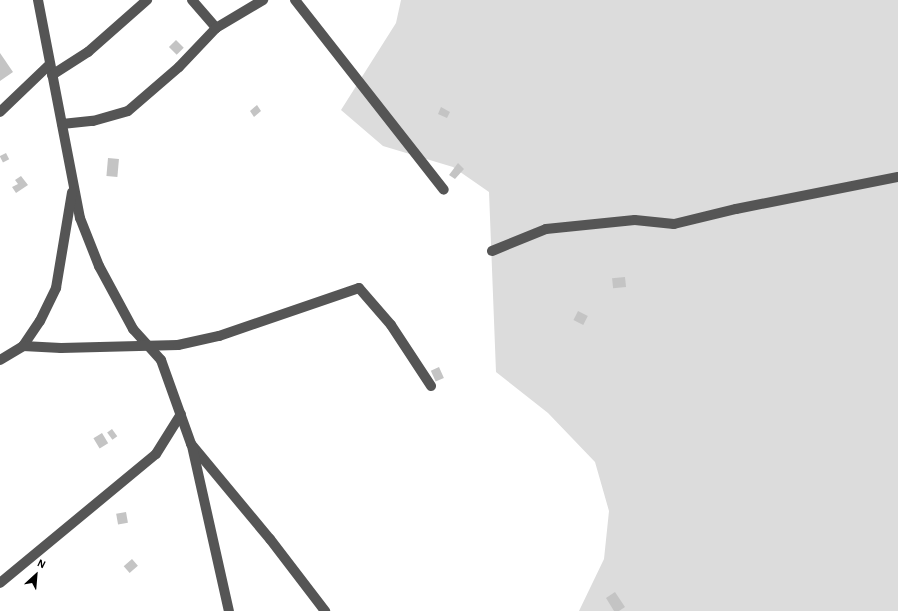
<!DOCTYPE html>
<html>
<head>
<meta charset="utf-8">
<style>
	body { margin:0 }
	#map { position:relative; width:898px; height:611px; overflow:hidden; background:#fff; font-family:"Alegreya Sans",sans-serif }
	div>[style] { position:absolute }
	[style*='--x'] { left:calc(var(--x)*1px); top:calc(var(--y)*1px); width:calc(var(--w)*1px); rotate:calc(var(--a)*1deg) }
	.green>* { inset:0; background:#dcdcdc }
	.building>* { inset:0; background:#c4c4c4; transform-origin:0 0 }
	.minor>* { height:10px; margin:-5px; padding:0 5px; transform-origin:5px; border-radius:5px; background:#555 }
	span { translate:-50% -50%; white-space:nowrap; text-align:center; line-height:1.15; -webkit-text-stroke:4px #fff; paint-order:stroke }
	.north { position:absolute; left:16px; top:555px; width:40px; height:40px; -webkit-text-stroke:3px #fff; paint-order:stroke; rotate:26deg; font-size:11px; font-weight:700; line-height:16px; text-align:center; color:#000 }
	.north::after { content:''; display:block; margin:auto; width:14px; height:18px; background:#000; clip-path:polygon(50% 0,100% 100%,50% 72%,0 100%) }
</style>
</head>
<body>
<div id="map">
	<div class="green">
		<i style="clip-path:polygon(401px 0,898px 0,898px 611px,579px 611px,604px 559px,609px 511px,595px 462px,548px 413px,496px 372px,489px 192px,453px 167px,383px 146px,341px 110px,396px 23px)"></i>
	</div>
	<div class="building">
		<i style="left:176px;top:40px;width:11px;height:10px;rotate:45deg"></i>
		<i style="clip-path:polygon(0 53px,13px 72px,0 81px)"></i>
		<i style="clip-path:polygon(257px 105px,261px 111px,254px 117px,250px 111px)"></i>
		<i style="clip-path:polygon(441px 107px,450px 112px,447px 118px,438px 114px)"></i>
		<i style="left:6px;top:153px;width:7px;height:7px;rotate:63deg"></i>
		<i style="left:108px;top:158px;width:11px;height:18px;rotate:5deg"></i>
		<i style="clip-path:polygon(458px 163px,464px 169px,455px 179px,449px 175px)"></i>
		<i style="clip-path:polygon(21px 176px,28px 185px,16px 193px,12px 187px,18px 184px,15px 180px)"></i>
		<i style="left:625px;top:277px;width:10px;height:13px;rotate:84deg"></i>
		<i style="left:578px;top:311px;width:11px;height:10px;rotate:27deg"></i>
		<i style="left:439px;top:367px;width:12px;height:9px;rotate:66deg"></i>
		<i style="left:112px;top:429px;width:9px;height:6px;rotate:54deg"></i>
		<i style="left:102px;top:433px;width:12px;height:10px;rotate:59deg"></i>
		<i style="left:126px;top:512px;width:11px;height:10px;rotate:80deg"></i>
		<i style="left:132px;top:559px;width:9px;height:11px;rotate:49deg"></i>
		<i style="clip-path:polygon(615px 592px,625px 607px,619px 611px,614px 611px,606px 598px)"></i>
	</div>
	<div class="minor">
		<i style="--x:38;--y:0;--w:222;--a:79.1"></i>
		<i style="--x:80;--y:218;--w:52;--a:68.4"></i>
		<i style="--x:99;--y:266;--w:72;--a:61.6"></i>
		<i style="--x:133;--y:329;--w:42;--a:47.9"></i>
		<i style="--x:161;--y:360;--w:89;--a:70.3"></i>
		<i style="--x:191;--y:444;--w:124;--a:50.3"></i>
		<i style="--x:270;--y:539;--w:91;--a:52.6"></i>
		<i style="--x:192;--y:0;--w:37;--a:49"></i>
		<i style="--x:295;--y:0;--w:241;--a:51.9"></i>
		<i style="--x:52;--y:75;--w:43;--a:-32.6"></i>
		<i style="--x:88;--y:52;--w:79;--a:-41.4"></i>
		<i style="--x:0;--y:112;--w:69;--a:-43.8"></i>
		<i style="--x:62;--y:124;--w:31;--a:-6"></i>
		<i style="--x:93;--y:121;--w:36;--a:-16"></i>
		<i style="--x:128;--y:111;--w:67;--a:-40.8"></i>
		<i style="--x:179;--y:67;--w:54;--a:-46.5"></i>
		<i style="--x:216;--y:28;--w:55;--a:-30.8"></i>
		<i style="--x:492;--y:251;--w:58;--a:-22.2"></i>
		<i style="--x:546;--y:229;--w:89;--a:-5.8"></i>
		<i style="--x:635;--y:220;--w:39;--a:6"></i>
		<i style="--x:674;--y:224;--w:64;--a:-13.6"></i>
		<i style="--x:736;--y:209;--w:165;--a:-11.2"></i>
		<i style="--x:23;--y:346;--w:30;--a:-56"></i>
		<i style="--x:40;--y:321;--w:37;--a:-64"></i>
		<i style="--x:56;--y:288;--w:97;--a:-80.5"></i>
		<i style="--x:0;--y:360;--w:27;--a:-31"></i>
		<i style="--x:23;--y:346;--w:38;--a:3"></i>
		<i style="--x:61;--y:348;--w:117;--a:-1.5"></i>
		<i style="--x:178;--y:345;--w:42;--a:-12.4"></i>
		<i style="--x:219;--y:336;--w:148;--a:-18.9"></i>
		<i style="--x:359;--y:288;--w:49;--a:49.1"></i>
		<i style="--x:391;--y:325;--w:73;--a:56.7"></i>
		<i style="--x:192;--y:446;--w:169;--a:77.4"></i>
		<i style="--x:0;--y:583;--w:202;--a:-39.6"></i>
		<i style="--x:156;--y:454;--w:47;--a:-58"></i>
	</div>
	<div class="north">N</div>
</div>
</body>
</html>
